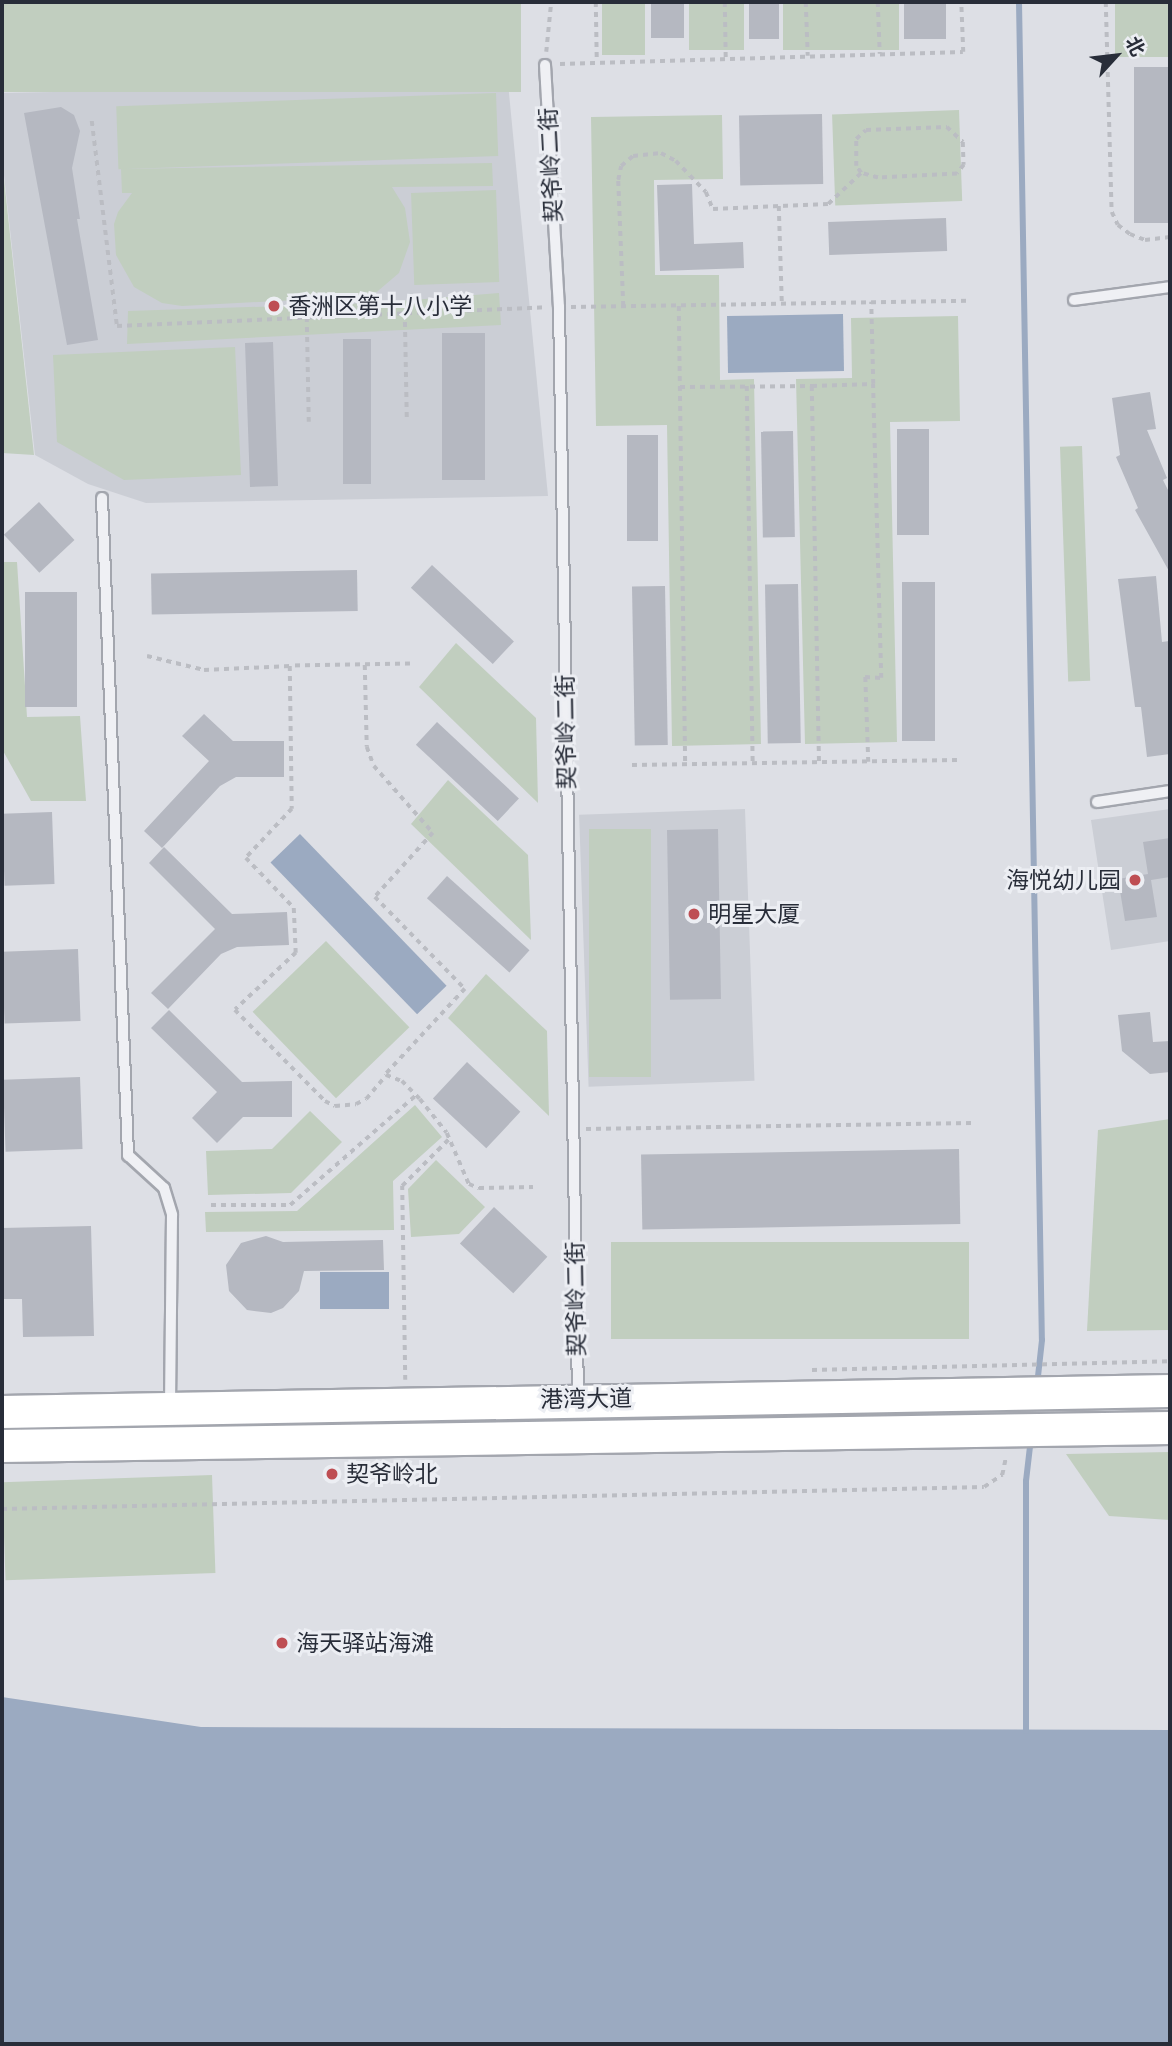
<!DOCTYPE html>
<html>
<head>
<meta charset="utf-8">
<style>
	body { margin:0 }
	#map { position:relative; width:1172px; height:2046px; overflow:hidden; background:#dddfe5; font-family:"Fira Sans","Noto Sans SC",sans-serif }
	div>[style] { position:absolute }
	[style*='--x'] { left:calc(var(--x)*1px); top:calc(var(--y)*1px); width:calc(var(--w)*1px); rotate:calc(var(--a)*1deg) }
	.built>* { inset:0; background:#cbced5; transform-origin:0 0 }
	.green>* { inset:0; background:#c1cebf; transform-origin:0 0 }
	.water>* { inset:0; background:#9baac1; transform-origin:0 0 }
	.stream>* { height:6px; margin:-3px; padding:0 3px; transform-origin:3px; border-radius:3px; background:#9baac1 }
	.building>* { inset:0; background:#b5b8c1; transform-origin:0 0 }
	.path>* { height:3.5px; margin-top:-1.75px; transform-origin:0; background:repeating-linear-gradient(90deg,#bbbdc3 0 5px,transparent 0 10px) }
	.roads { filter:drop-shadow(2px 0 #a3a6ae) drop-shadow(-2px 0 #a3a6ae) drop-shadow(0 2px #a3a6ae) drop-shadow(0 -2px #a3a6ae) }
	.service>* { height:10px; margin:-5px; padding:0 5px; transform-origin:5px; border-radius:5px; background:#eff0f4 }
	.trunk>* { height:32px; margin:-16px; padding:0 16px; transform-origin:16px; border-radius:16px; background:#fff }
	.dots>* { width:19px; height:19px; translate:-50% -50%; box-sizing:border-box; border:4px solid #eceef3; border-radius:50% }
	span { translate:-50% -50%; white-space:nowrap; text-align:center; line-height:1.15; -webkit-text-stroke:6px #eceef3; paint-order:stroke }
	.street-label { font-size:23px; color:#282d39 }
	.poi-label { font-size:23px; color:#282d39 }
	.left { translate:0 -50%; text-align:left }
	.right { translate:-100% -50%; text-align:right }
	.frame { position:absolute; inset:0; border:4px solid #282d39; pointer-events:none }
	.north { position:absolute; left:1081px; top:21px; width:70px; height:70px; -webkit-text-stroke:5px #eceef3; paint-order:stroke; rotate:63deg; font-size:19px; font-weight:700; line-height:28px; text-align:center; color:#282d39 }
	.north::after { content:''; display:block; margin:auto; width:24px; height:32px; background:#282d39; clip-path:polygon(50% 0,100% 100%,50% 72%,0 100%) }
</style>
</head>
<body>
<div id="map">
	<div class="built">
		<i style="clip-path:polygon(508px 83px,548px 496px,146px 503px,88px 484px,35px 455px,2px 157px,2px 93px)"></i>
		<i style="left:745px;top:809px;width:272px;height:166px;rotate:88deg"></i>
		<i style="clip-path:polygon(1170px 809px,1170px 941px,1111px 950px,1091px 820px)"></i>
	</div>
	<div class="green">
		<i style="left:2px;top:2px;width:519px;height:90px"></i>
		<i style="left:602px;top:2px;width:43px;height:53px"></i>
		<i style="left:689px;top:2px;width:55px;height:48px"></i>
		<i style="left:783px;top:2px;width:116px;height:48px"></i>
		<i style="left:1115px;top:2px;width:55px;height:55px"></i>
		<i style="left:496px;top:93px;width:63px;height:380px;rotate:88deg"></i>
		<i style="left:959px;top:110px;width:91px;height:127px;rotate:88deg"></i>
		<i style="clip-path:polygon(722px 115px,723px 179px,654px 180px,655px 275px,719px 275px,720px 380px,754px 379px,761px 744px,672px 746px,667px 425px,596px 426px,591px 117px)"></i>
		<i style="clip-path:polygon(2px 161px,34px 455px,2px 453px)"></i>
		<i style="clip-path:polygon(492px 163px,493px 186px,392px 187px,405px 208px,410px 242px,399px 273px,372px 296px,182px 306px,162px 303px,134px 287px,116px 255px,114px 224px,118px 212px,132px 193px,122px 193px,121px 169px)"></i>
		<i style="left:496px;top:190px;width:92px;height:85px;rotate:88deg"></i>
		<i style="clip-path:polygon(499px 293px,501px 325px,127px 344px,128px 311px,375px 303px)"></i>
		<i style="clip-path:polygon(958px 316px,960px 421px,890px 422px,897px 742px,805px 744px,796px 379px,852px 378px,851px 318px)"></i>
		<i style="clip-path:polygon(235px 347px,241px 475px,124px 480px,57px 442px,53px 355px)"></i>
		<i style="left:1082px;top:446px;width:235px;height:22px;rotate:88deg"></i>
		<i style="clip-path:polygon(2px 562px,17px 562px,27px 717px,80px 716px,86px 801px,31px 801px,2px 749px)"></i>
		<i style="clip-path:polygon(456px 643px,536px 718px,538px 803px,419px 687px)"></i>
		<i style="clip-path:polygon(448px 780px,528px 855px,531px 940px,411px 824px)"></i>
		<i style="left:589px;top:829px;width:62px;height:248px"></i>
		<i style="left:326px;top:941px;width:120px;height:102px;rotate:46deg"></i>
		<i style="clip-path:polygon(486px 974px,547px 1031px,549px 1116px,448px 1018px)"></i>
		<i style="clip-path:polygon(415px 1105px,442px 1137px,393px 1181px,394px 1230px,206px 1232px,205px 1212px,297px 1211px)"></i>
		<i style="clip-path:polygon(310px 1111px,342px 1142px,291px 1193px,208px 1195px,206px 1151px,272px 1149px)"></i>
		<i style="clip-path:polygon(1170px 1119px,1170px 1330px,1087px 1331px,1098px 1130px)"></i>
		<i style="clip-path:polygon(436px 1160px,485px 1207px,459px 1234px,411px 1237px,408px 1189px)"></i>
		<i style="left:611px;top:1242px;width:358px;height:97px"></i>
		<i style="clip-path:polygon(1170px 1452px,1170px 1520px,1109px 1516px,1066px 1454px)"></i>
		<i style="left:212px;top:1475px;width:98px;height:210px;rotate:88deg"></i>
	</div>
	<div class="water">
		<i style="left:843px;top:314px;width:57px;height:116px;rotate:89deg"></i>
		<i style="left:300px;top:834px;width:211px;height:41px;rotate:46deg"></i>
		<i style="left:389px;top:1272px;width:37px;height:69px;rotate:90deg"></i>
		<i style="clip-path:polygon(2px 1697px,201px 1727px,1170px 1730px,1170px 2044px,2px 2044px)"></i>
	</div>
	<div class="stream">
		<i style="--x:1019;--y:2;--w:1338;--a:89.02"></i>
		<i style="--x:1042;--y:1340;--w:45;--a:96.3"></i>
		<i style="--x:1026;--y:1731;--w:250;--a:-90"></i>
		<i style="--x:1026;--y:1481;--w:43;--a:-83.4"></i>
	</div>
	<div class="building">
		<i style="left:651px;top:2px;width:33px;height:36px"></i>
		<i style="left:749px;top:2px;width:30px;height:37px"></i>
		<i style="left:904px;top:2px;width:42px;height:37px"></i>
		<i style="left:1170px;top:67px;width:156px;height:36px;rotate:90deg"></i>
		<i style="clip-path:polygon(61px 107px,74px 115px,80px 131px,72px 168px,80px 219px,77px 219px,98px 340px,67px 345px,24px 113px)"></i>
		<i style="left:822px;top:114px;width:70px;height:83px;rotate:89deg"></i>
		<i style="clip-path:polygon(692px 184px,694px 244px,743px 242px,744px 268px,660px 271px,657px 185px)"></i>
		<i style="left:946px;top:218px;width:33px;height:118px;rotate:88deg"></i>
		<i style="left:442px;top:333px;width:43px;height:147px"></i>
		<i style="left:343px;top:339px;width:28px;height:145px"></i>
		<i style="left:273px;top:342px;width:144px;height:28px;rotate:88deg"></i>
		<i style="clip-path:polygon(1150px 392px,1156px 429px,1147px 430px,1167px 478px,1163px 480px,1170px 494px,1170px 573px,1135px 510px,1138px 508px,1116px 457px,1120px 455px,1112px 398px)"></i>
		<i style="left:897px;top:429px;width:32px;height:106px"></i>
		<i style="left:793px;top:431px;width:106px;height:32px;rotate:89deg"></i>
		<i style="left:627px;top:435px;width:31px;height:106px"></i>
		<i style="left:39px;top:502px;width:52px;height:48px;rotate:47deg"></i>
		<i style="left:432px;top:565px;width:112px;height:31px;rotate:43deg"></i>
		<i style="left:357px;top:570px;width:41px;height:206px;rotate:89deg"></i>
		<i style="clip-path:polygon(1156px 576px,1162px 642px,1169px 641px,1170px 654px,1170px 754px,1147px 757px,1141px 707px,1135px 707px,1118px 579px)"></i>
		<i style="left:902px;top:582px;width:33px;height:159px"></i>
		<i style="left:798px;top:584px;width:159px;height:33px;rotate:89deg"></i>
		<i style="left:665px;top:586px;width:159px;height:33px;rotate:89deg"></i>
		<i style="left:25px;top:592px;width:52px;height:115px"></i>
		<i style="clip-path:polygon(204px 714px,233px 741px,284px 741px,284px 777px,236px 777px,220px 786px,162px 848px,144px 831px,209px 761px,182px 736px)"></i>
		<i style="left:437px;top:722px;width:112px;height:31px;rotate:43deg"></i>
		<i style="left:52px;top:812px;width:72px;height:50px;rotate:88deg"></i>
		<i style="left:718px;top:829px;width:170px;height:51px;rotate:89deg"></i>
		<i style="clip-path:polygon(1170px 838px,1170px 877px,1151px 880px,1157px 917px,1125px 921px,1118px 879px,1148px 874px,1143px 842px)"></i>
		<i style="clip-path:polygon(164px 847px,232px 914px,287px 912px,289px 945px,237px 947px,221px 954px,168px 1009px,151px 993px,215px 929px,149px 863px)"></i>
		<i style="left:447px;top:876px;width:111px;height:30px;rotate:42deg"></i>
		<i style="left:78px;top:949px;width:72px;height:76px;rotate:88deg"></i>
		<i style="clip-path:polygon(169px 1010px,242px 1082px,292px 1081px,292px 1117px,243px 1117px,217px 1143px,192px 1118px,217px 1092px,151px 1028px)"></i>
		<i style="clip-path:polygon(1150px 1012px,1153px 1042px,1170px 1041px,1170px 1072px,1150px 1074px,1122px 1051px,1118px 1015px)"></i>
		<i style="left:467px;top:1062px;width:73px;height:50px;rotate:43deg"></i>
		<i style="left:80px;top:1077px;width:72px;height:77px;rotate:88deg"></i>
		<i style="left:959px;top:1149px;width:75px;height:318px;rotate:89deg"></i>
		<i style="left:494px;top:1207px;width:73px;height:50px;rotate:43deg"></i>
		<i style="clip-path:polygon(91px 1226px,94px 1336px,23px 1337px,22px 1299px,2px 1299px,2px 1228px)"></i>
		<i style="clip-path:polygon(266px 1236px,283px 1242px,383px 1240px,384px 1270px,304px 1271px,299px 1291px,283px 1308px,271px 1313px,247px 1310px,229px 1291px,226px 1265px,241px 1243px)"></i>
	</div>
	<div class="path">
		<i style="--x:596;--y:2;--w:59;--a:89"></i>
		<i style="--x:725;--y:2;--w:56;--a:89"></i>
		<i style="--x:806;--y:2;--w:54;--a:87.9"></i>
		<i style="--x:878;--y:2;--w:52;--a:87.8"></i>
		<i style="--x:1106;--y:2;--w:210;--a:88.4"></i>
		<i style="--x:1112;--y:212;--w:14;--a:65"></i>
		<i style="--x:1118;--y:225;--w:15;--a:37"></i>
		<i style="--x:1130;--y:234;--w:16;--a:22"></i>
		<i style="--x:1145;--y:240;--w:25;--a:-7"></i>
		<i style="--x:546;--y:52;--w:50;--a:-84.3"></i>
		<i style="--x:560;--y:64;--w:403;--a:-1.7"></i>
		<i style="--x:963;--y:52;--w:50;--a:-92.3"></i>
		<i style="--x:92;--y:121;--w:207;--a:83"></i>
		<i style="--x:117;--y:326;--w:429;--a:-2.5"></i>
		<i style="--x:947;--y:127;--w:22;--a:43"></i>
		<i style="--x:963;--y:142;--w:23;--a:88"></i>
		<i style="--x:964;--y:165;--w:11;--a:128"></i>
		<i style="--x:957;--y:174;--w:79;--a:177.1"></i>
		<i style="--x:878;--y:178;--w:18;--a:-164"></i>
		<i style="--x:861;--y:173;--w:9;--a:-126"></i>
		<i style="--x:856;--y:166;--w:27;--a:-90"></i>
		<i style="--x:856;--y:139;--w:13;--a:-42"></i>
		<i style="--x:866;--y:130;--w:81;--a:-2.1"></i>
		<i style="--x:779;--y:206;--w:98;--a:88.2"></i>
		<i style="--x:623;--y:306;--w:126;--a:-92.3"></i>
		<i style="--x:618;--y:180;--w:14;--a:-78"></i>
		<i style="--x:621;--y:166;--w:16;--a:-40"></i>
		<i style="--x:633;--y:156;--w:28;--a:-6"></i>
		<i style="--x:661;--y:153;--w:17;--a:28"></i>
		<i style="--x:676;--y:161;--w:43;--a:45.9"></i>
		<i style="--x:706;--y:192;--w:18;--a:68"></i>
		<i style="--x:713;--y:209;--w:115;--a:-2.5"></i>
		<i style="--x:828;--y:204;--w:45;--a:-43.2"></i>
		<i style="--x:679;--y:306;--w:458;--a:89.2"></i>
		<i style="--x:571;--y:307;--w:398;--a:-0.9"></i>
		<i style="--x:405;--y:312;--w:109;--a:88.9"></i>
		<i style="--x:307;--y:317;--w:105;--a:88.9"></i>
		<i style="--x:747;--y:386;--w:378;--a:89.1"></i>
		<i style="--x:812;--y:386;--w:61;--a:-1.9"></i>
		<i style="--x:873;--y:384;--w:82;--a:-91.4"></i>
		<i style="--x:680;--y:387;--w:132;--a:-0.4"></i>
		<i style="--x:812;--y:386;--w:377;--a:88.9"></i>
		<i style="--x:147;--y:656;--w:59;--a:13.8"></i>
		<i style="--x:204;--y:670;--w:86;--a:-2.7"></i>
		<i style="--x:410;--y:664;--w:120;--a:179"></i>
		<i style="--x:290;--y:666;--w:143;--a:89.2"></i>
		<i style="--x:292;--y:809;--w:67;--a:133.2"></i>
		<i style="--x:246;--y:858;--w:69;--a:46.2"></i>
		<i style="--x:294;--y:908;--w:45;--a:87.5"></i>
		<i style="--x:296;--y:953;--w:83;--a:136.9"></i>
		<i style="--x:235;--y:1010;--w:128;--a:45.3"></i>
		<i style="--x:325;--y:1101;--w:11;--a:27"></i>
		<i style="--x:335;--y:1106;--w:21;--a:-5"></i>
		<i style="--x:356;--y:1104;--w:11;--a:-27"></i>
		<i style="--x:366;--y:1099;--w:31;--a:-50"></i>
		<i style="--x:386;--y:1075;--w:17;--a:21"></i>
		<i style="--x:402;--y:1081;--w:25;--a:45"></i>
		<i style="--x:420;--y:1099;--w:43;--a:51.5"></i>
		<i style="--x:447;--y:1133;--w:56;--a:66.7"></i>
		<i style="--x:469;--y:1184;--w:11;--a:22"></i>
		<i style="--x:479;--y:1188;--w:54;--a:-1.1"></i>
		<i style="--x:365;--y:665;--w:82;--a:88.6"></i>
		<i style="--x:367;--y:747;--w:20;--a:70"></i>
		<i style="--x:374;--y:766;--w:89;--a:48.6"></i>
		<i style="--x:433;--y:833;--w:86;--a:132.2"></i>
		<i style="--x:375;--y:897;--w:129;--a:45.6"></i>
		<i style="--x:465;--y:989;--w:116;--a:132.9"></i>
		<i style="--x:868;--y:762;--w:85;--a:-92"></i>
		<i style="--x:865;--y:677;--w:16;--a:4"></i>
		<i style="--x:881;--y:678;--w:294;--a:-91.6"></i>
		<i style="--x:632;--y:765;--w:325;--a:-0.9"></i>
		<i style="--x:586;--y:1129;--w:386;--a:-0.9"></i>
		<i style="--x:211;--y:1205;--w:79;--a:0"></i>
		<i style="--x:290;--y:1205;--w:167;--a:-41.1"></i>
		<i style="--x:812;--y:1370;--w:358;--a:-1.4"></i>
		<i style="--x:405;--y:1380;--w:194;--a:-90.9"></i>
		<i style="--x:402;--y:1186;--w:66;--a:-45"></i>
		<i style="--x:2;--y:1509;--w:982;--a:-1.28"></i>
		<i style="--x:984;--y:1487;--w:22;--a:-34"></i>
		<i style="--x:1002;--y:1475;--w:19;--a:-78"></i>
	</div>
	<div class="roads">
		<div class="service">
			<i style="--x:545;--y:65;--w:242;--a:86.7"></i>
			<i style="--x:559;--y:307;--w:1092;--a:89"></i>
			<i style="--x:1074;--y:300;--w:97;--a:-7.7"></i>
			<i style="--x:102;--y:498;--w:658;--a:87.73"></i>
			<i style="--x:128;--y:1155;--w:49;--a:42.5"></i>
			<i style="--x:164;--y:1188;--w:28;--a:73"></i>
			<i style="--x:172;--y:1215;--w:190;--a:90.6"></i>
			<i style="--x:1097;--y:802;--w:74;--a:-8.6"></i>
		</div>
		<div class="trunk">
			<i style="--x:2;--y:1412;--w:1168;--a:-1.03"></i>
			<i style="--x:2;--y:1446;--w:1168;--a:-0.88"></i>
		</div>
	</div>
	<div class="dots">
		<i style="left:274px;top:306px;background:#be4e53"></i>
		<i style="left:1135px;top:880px;background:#be4e53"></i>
		<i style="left:694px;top:914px;background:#be4e53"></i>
		<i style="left:332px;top:1474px;background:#be4e53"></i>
		<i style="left:282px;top:1643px;background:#be4e53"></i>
	</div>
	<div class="street-label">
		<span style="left:551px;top:165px;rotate:-93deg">契爷岭二街</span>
		<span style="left:566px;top:732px;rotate:-91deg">契爷岭二街</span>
		<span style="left:576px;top:1299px;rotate:-91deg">契爷岭二街</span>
		<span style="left:586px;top:1399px;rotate:-1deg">港湾大道</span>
	</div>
	<div class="poi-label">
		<span class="left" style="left:288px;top:306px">香洲区第十八小学</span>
		<span class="right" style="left:1121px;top:880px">海悦幼儿园</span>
		<span class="left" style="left:708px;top:914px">明星大厦</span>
		<span class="left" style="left:346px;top:1474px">契爷岭北</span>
		<span class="left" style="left:296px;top:1643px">海天驿站海滩</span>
	</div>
	<div class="frame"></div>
	<div class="north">北</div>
</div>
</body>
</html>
